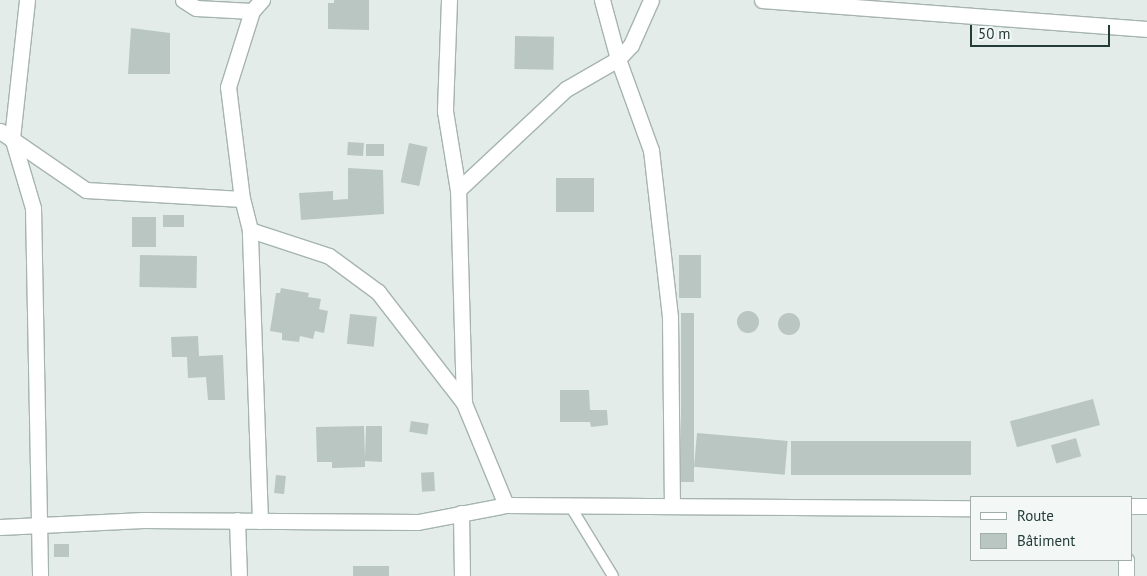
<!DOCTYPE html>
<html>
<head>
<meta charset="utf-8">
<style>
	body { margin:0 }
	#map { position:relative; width:1147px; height:576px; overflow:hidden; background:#e3ece9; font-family:"PT Sans",sans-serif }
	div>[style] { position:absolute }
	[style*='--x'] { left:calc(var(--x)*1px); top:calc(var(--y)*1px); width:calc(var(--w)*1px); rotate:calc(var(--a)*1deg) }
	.building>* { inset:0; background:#b9c6c2; transform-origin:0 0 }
	.round { border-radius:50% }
	.roads { filter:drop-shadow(1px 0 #a6b4b0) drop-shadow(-1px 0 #a6b4b0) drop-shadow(0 1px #a6b4b0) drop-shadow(0 -1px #a6b4b0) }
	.service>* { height:10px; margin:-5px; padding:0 5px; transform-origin:5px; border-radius:5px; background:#fff }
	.minor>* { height:15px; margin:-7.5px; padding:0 7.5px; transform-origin:7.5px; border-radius:7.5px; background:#fff }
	span { translate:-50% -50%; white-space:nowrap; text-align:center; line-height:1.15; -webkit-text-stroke:5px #f3f8f7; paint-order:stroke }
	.legend { position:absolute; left:970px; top:496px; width:162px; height:65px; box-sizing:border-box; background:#f3f8f7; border:1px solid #a0adab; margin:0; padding:6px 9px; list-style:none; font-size:15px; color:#243c38 }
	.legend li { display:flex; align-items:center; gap:10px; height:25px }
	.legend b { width:25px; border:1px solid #a0adab }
	.scale { position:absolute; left:970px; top:25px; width:140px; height:22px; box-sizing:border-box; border:2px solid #243c38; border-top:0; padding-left:6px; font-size:15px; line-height:18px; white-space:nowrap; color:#243c38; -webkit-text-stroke:4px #f3f8f7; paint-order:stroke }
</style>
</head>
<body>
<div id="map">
	<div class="building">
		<i style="clip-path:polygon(334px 0,369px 0,369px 30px,328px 29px,328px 3px,334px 3px)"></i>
		<i style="clip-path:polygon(131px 28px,170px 33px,170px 74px,128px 74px)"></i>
		<i style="left:515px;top:36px;width:39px;height:33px;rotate:1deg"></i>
		<i style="left:348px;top:142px;width:16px;height:13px;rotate:4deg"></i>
		<i style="left:409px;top:143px;width:19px;height:40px;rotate:12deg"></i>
		<i style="left:366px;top:144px;width:18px;height:12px"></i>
		<i style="clip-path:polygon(348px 168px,383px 170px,384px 214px,301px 220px,299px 193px,333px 191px,333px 200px,348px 199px)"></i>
		<i style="left:556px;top:178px;width:38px;height:34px"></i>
		<i style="left:163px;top:215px;width:21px;height:12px"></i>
		<i style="left:132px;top:217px;width:24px;height:30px"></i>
		<i style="left:140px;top:255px;width:57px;height:32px;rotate:1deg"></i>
		<i style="left:679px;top:255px;width:22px;height:43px"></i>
		<i style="clip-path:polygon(281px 288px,309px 293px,308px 297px,321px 299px,319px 309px,328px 311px,324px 333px,315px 331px,313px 339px,300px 336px,299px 342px,282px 340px,282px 333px,270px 331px,276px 293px,280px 293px)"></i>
		<i class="round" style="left:737px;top:311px;width:22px;height:22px"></i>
		<i class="round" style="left:778px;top:313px;width:22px;height:22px"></i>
		<i style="left:681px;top:313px;width:13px;height:169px"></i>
		<i style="left:350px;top:314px;width:27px;height:30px;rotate:6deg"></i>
		<i style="clip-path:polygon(198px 336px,199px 356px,223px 355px,225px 400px,208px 400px,206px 377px,188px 378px,187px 357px,172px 357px,171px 337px)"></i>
		<i style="clip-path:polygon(560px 390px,589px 390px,590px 410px,607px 410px,608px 425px,591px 427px,590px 422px,560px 422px)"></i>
		<i style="left:1093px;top:399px;width:27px;height:86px;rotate:75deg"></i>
		<i style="left:411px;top:421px;width:18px;height:11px;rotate:9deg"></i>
		<i style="clip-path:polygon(364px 426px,365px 458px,366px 426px,382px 426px,382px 462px,365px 461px,365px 467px,332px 468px,332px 462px,317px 462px,316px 427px)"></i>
		<i style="left:697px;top:433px;width:91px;height:34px;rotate:5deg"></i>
		<i style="left:1076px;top:438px;width:19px;height:26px;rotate:74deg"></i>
		<i style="left:971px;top:441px;width:34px;height:180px;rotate:90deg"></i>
		<i style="left:434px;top:472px;width:19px;height:13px;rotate:87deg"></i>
		<i style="left:276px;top:475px;width:10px;height:18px;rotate:6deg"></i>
		<i style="left:69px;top:544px;width:13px;height:15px;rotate:90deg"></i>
		<i style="left:389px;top:566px;width:10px;height:36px;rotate:90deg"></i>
	</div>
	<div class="roads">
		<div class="service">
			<i style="--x:569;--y:504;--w:84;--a:58.6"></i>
		</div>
		<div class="minor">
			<i style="--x:27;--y:0;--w:138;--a:96.2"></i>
			<i style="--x:12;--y:137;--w:74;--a:73.5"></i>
			<i style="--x:33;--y:208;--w:368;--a:88.9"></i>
			<i style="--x:183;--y:0;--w:15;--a:32"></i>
			<i style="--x:196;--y:8;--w:56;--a:3.1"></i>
			<i style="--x:449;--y:0;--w:111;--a:92.1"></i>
			<i style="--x:445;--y:111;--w:80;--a:80.7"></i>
			<i style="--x:602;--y:0;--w:61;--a:74.8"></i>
			<i style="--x:618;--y:59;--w:97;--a:70.1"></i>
			<i style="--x:651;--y:150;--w:169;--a:83.5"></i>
			<i style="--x:670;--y:318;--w:187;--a:89.4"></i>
			<i style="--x:762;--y:0;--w:386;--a:4.3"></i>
			<i style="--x:0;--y:131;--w:104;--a:34.5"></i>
			<i style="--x:86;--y:190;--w:156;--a:3.3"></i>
			<i style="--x:250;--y:230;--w:83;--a:18.2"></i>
			<i style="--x:329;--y:256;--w:61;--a:36.3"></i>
			<i style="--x:378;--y:292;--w:140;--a:52.2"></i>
			<i style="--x:506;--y:505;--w:110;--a:-112.4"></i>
			<i style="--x:464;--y:403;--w:213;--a:-91.6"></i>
			<i style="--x:458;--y:190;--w:148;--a:-43.1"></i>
			<i style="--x:566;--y:89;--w:60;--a:-30"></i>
			<i style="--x:618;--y:59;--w:19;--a:-47"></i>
			<i style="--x:631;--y:45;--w:49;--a:-66"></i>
			<i style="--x:1131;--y:506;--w:16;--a:0"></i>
			<i style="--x:461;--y:513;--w:63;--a:89.1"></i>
			<i style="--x:237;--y:520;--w:56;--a:88"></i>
			<i style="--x:260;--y:521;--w:291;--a:-92"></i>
			<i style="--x:250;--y:230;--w:32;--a:-104"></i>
			<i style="--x:242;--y:199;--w:113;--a:-97.1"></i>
			<i style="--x:228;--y:87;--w:80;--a:-72.5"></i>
			<i style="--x:252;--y:11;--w:15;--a:-48"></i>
			<i style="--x:0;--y:527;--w:143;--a:-2.8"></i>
			<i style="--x:143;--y:520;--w:275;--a:0.4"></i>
			<i style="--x:418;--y:522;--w:90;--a:-10.9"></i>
			<i style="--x:506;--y:505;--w:465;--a:0.4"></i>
			<i style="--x:1126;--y:560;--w:16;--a:90"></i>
		</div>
	</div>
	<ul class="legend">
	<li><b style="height:6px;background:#fff"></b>Route</li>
	<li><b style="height:14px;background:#b9c6c2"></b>Bâtiment</li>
	</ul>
	<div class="scale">50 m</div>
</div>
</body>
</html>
